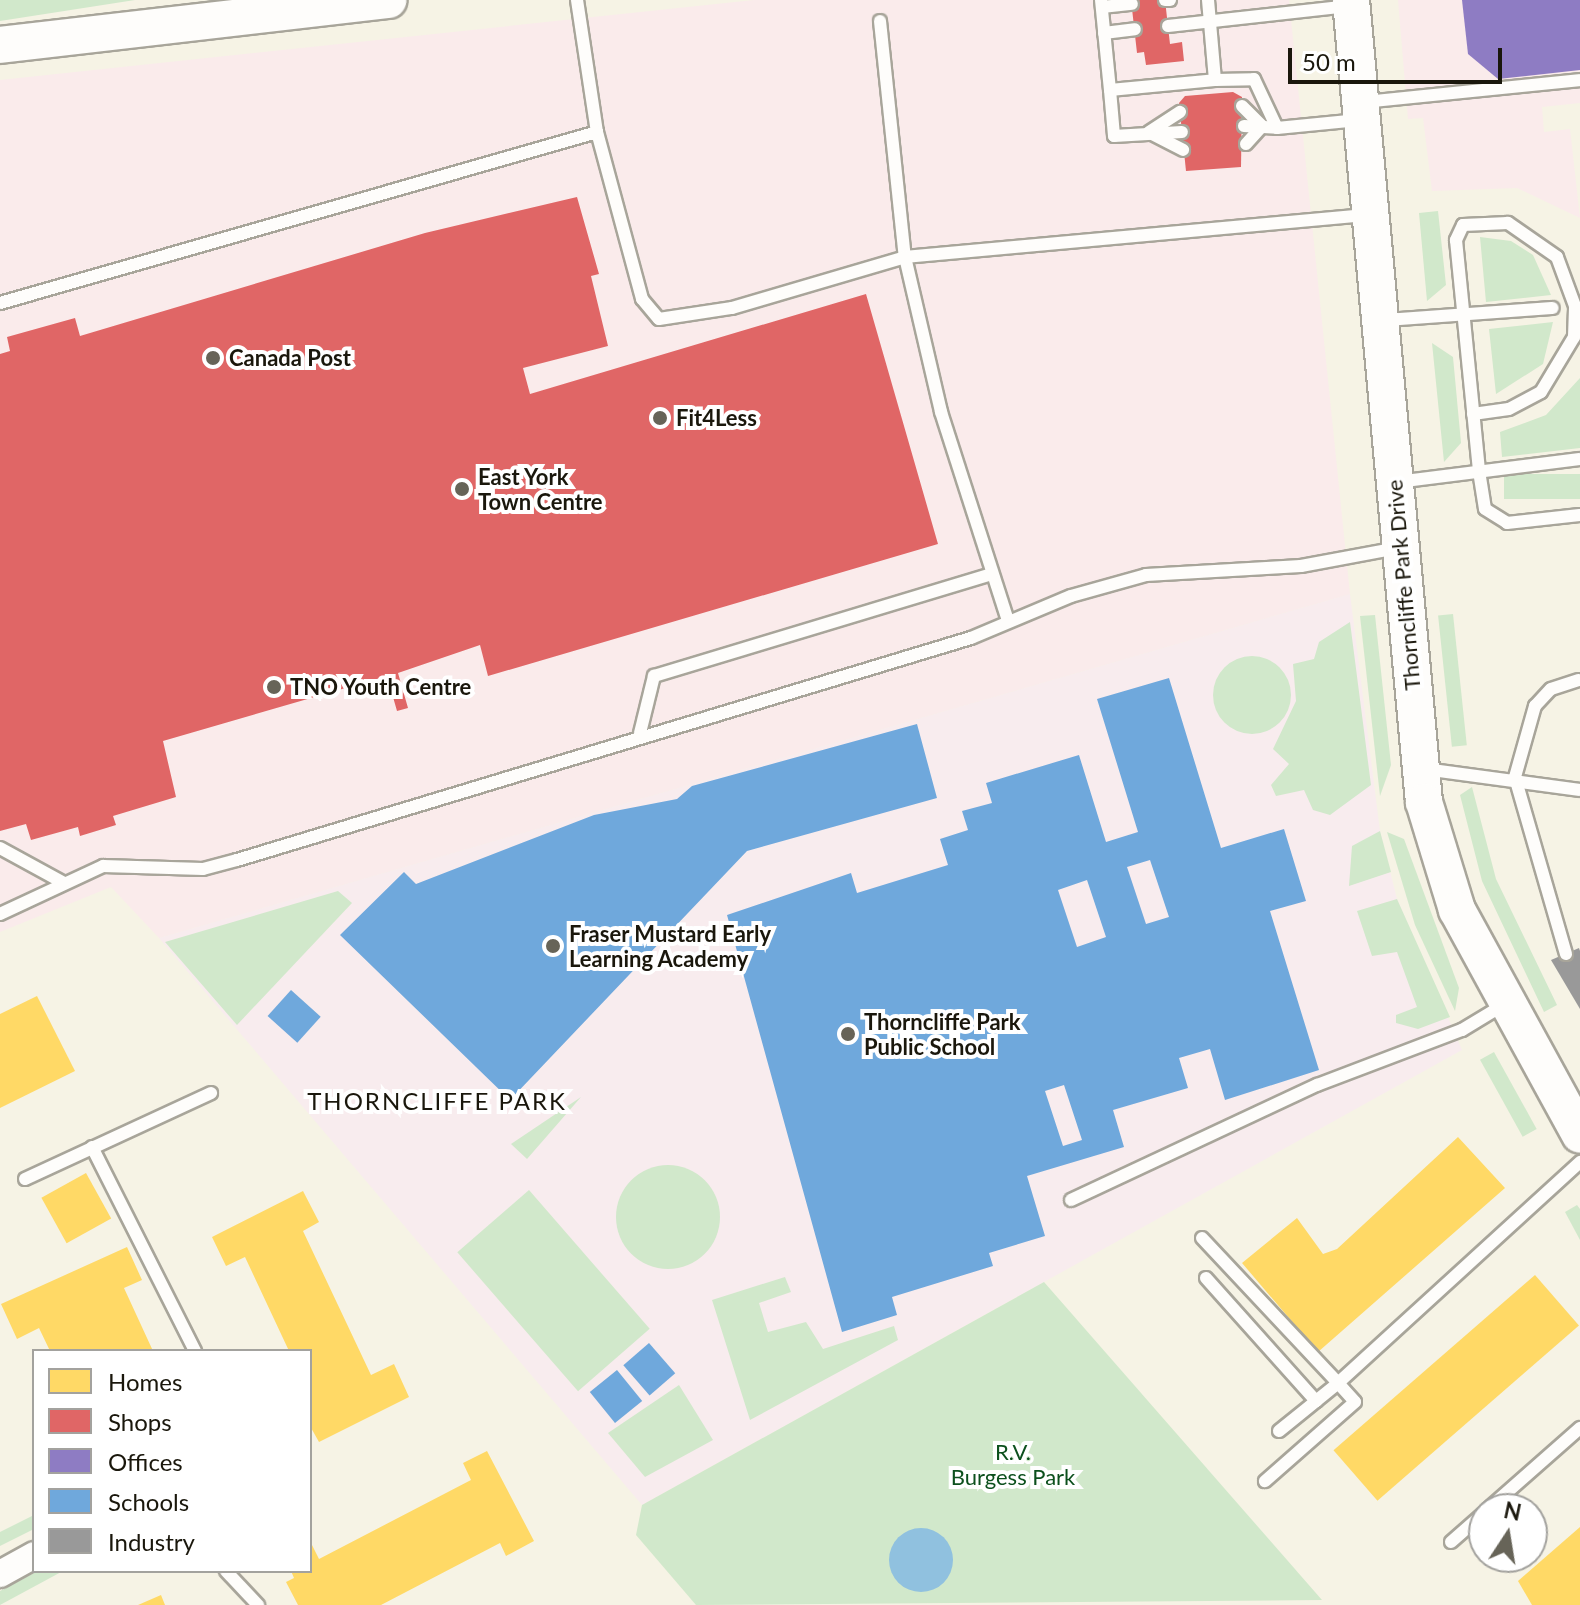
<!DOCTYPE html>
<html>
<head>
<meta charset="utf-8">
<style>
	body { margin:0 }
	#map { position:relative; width:1580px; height:1605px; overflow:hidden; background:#f6f3e5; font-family:Lato,sans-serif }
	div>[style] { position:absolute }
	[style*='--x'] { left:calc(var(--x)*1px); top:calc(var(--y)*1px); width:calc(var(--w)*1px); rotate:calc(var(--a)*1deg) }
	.commercial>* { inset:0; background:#faebeb }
	.education>* { inset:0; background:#f8ecee }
	.green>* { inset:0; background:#d1e8cb; transform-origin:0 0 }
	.round { border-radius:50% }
	.water>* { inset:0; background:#90c1df }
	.homes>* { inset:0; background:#ffd966; transform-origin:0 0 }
	.shops>* { inset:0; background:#e06666 }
	.offices>* { inset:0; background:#8e7cc3 }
	.schools>* { inset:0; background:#6fa8dc; transform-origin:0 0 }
	.industry>* { inset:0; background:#999 }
	.roads { filter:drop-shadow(2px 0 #a8a59a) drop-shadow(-2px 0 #a8a59a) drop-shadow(0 2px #a8a59a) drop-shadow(0 -2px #a8a59a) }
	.lane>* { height:12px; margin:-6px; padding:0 6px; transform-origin:6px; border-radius:6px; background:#fefdfb }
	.street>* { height:26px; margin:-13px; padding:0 13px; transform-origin:13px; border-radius:13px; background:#fefdfb }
	.secondary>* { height:36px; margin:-18px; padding:0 18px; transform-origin:18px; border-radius:18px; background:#fefdfb }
	.dots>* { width:22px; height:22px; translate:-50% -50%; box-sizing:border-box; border:4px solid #fff; border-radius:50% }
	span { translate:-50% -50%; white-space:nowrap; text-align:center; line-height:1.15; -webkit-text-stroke:8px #fff; paint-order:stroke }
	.poi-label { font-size:22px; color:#1a170c; font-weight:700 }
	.left { translate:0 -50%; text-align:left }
	.street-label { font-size:22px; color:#1a170c }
	.park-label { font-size:22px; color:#0c501d }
	.neighbourhood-label { font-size:24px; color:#1a170c; letter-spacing:2px }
	.legend { position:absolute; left:32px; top:1349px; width:280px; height:224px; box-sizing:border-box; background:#fff; border:2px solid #a3a29e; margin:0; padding:10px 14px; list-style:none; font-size:24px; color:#1a170c }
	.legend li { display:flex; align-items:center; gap:16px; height:40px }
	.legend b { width:40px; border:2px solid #a3a29e }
	.north { position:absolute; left:1468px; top:1493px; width:80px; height:80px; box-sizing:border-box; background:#fff; border:2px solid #a3a29e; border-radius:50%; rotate:12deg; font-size:22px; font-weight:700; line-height:32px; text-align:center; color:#1a170c }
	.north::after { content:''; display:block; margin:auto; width:28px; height:36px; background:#676458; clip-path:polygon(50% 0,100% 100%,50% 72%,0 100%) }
	.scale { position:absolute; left:1288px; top:48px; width:214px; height:36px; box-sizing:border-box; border:4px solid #1a170c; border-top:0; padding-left:10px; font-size:24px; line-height:28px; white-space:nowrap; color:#1a170c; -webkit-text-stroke:6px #fff; paint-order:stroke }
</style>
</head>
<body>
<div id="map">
	<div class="commercial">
		<i style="clip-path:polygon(754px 0,1289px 0,1350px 594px,159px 938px,111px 887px,0 932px,0 80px)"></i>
		<i style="clip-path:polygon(1398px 0,1580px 0,1580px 103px,1542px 107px,1544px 132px,1570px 129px,1580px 218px,1517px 188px,1432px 191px,1423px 118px,1408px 119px)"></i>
	</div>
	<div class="education">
		<i style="clip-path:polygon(1350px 594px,1380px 831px,1397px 899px,1462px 1050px,642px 1505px,159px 938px)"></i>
	</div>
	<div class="green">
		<i style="clip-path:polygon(0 0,135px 0,0 21px)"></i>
		<i style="clip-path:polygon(1438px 211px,1446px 285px,1427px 301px,1419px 213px)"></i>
		<i style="clip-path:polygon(1480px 237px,1511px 241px,1533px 255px,1551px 295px,1486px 302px)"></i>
		<i style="clip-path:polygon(1553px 322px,1543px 364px,1496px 394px,1489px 329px)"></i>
		<i style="clip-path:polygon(1432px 343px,1453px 357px,1461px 443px,1444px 462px)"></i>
		<i style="clip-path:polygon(1580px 378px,1580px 448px,1502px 457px,1500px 432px,1546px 415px)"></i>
		<i style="left:1580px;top:474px;width:25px;height:76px;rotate:90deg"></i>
		<i style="left:1453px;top:614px;width:132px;height:15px;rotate:84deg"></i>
		<i style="clip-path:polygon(1375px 615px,1391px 765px,1380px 796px,1360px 616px)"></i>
		<i style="clip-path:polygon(1350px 622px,1371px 785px,1330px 815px,1313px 810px,1304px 790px,1276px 796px,1271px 785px,1289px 764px,1273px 749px,1296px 701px,1293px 664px,1314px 659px,1319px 642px)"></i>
		<i class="round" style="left:1213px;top:656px;width:78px;height:78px"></i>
		<i style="clip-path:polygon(1472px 787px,1496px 879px,1557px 1005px,1544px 1012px,1482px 881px,1460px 795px)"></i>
		<i style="clip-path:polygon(1380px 831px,1391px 872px,1349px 886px,1352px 846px)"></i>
		<i style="clip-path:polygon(1387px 832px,1404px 839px,1459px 988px,1455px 1011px,1415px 925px)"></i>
		<i style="clip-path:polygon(338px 891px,352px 903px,237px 1025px,165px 942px)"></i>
		<i style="clip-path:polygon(1397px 899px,1450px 1017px,1418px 1029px,1396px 1023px,1396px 1015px,1417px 1007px,1397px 952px,1372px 956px,1357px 911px)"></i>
		<i style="left:1494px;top:1052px;width:88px;height:16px;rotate:61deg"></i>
		<i style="clip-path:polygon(581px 1097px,527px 1159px,511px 1144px)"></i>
		<i class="round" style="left:616px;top:1165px;width:104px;height:104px"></i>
		<i style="left:529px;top:1190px;width:184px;height:95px;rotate:49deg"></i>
		<i style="clip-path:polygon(1577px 1205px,1580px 1209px,1580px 1240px,1565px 1212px)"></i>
		<i style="clip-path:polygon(785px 1277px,791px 1292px,759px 1303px,768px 1332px,806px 1322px,823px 1349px,894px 1326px,898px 1340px,750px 1420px,712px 1300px)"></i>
		<i style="clip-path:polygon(1044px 1282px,1322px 1600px,696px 1605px,636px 1535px,642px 1505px)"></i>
		<i style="clip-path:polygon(679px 1385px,713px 1440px,645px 1477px,608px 1433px)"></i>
		<i style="clip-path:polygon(34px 1515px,34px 1529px,0 1546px,0 1532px)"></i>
		<i style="clip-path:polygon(38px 1571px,63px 1571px,0 1605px,0 1591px)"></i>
	</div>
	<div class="water">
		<i class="round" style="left:889px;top:1528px;width:64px;height:64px"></i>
	</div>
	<div class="homes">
		<i style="clip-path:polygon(37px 996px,75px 1071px,0 1108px,0 1014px)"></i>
		<i style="clip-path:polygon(1458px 1137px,1505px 1188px,1318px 1352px,1242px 1263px,1297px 1218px,1323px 1254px,1337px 1249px)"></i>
		<i style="left:86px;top:1173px;width:52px;height:51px;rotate:61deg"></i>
		<i style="clip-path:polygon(303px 1191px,319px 1222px,303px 1231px,371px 1375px,394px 1364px,409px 1397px,319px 1442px,310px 1426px,310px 1351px,289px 1351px,245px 1257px,226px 1266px,212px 1237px)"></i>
		<i style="clip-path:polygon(127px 1247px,142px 1280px,124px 1288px,153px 1351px,50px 1351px,39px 1328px,17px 1339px,1px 1304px)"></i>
		<i style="left:1535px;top:1275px;width:67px;height:267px;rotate:49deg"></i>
		<i style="clip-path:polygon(487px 1451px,534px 1541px,506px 1556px,500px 1543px,381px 1605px,298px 1605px,286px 1582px,294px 1578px,291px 1571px,310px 1571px,310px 1541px,319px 1559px,471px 1480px,463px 1463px)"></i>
		<i style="clip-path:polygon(1580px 1527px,1580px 1605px,1532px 1605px,1518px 1581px)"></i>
		<i style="clip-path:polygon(161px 1595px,165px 1605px,138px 1605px)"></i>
	</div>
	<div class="shops">
		<i style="clip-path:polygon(1131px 0,1165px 0,1170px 44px,1182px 42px,1184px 61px,1146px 65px,1144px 52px,1137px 53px)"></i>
		<i style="clip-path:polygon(1233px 92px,1242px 97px,1241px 167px,1186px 171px,1179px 103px,1185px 96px)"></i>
		<i style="clip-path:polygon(577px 197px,599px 274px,591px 276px,608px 346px,523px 368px,530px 394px,866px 294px,938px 544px,488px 676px,480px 645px,398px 673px,408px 708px,397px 711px,387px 676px,163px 741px,176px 797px,113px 816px,116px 825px,80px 836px,78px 827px,31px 840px,26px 824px,0 831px,0 354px,10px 351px,7px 337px,75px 318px,80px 336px,425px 233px)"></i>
	</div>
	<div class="offices">
		<i style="clip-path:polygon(1462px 0,1580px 0,1580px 70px,1498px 79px,1468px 54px)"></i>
	</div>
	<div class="schools">
		<i style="clip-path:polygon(evenodd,1169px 678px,1221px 848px,1284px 829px,1306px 901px,1270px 911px,1319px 1070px,1225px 1100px,1210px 1049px,1179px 1058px,1188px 1088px,1113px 1110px,1124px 1147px,1027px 1176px,1045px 1236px,989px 1253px,993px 1266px,892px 1297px,897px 1315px,842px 1332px,727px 915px,851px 873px,857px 893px,948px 865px,940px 839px,968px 830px,962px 811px,992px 803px,986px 783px,1079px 755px,1106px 842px,1138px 832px,1097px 699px,1169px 678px,1150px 860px,1169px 917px,1146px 924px,1127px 867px,1150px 860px,1169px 678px,1087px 880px,1106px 937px,1077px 947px,1058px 890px,1087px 880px,1169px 678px,1064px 1085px,1082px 1140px,1063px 1146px,1045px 1091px,1064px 1085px)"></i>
		<i style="clip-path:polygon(917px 724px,937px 798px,747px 851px,510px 1100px,340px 935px,404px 872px,416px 884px,594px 815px,677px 799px,692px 786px)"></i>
		<i style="left:291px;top:990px;width:40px;height:35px;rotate:42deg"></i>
		<i style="left:649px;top:1343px;width:40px;height:34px;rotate:49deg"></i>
		<i style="left:617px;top:1370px;width:40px;height:35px;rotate:51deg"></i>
	</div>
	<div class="industry">
		<i style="clip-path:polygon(1579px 948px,1580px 951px,1580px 1009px,1551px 960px)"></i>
	</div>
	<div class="roads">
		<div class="lane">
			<i style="--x:577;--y:0;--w:134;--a:81.4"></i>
			<i style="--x:597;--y:132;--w:173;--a:74.9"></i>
			<i style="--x:642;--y:299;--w:26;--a:50"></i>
			<i style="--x:659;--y:319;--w:74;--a:-8.6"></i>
			<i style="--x:732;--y:308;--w:180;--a:-16.4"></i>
			<i style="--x:905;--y:257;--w:465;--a:-5.2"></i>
			<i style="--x:1101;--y:0;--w:90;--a:84.3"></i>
			<i style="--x:1110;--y:90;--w:105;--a:-5.4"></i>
			<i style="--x:1215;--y:80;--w:80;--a:-95"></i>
			<i style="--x:1165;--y:0;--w:5;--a:0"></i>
			<i style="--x:1102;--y:7;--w:30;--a:-6"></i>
			<i style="--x:880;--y:21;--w:237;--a:84"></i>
			<i style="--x:905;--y:257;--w:159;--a:76.9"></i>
			<i style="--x:941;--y:412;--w:219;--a:72.2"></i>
			<i style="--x:1168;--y:26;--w:181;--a:-6.3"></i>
			<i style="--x:1104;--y:33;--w:31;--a:-7"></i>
			<i style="--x:1215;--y:80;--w:39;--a:-1"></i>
			<i style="--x:1254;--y:79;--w:54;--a:64.9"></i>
			<i style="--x:1277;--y:128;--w:82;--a:-5.6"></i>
			<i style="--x:1110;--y:90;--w:46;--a:85"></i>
			<i style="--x:1114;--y:136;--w:68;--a:-3.4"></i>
			<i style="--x:1364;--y:102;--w:217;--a:-5.8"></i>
			<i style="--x:1242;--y:106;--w:28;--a:45"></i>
			<i style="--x:1244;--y:126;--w:33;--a:3"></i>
			<i style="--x:1149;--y:132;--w:37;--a:-33"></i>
			<i style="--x:1152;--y:134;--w:35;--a:27"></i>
			<i style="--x:1246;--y:144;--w:24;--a:-48"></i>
			<i style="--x:0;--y:303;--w:621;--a:-15.98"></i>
			<i style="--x:1385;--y:320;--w:168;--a:-4.1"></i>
			<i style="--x:1473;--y:414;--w:36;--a:-8"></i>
			<i style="--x:1509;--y:409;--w:36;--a:-28"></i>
			<i style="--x:1541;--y:392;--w:64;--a:-59"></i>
			<i style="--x:1574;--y:337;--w:31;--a:-88"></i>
			<i style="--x:1575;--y:306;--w:52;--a:-110.2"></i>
			<i style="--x:1557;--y:257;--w:60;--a:-145.2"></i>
			<i style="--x:1508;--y:223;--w:45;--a:177.5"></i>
			<i style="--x:1463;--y:225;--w:17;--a:115"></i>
			<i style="--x:1456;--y:240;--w:232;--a:84.3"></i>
			<i style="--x:1479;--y:471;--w:38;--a:81"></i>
			<i style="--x:1485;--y:509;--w:26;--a:32"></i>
			<i style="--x:1507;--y:523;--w:73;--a:-6.3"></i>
			<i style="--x:1397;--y:482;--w:184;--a:-7.2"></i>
			<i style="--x:640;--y:733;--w:59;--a:-76.2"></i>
			<i style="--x:654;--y:676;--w:352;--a:-16.8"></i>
			<i style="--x:1425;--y:769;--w:156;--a:7.7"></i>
			<i style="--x:0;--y:848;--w:73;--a:28.7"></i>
			<i style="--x:0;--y:914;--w:114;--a:-25"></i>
			<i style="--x:103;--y:866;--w:100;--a:1.7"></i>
			<i style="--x:203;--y:869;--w:35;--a:-15"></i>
			<i style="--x:237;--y:860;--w:767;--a:-16.83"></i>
			<i style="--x:971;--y:638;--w:108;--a:-22.8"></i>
			<i style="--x:1071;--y:596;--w:78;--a:-15.6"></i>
			<i style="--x:1146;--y:575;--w:155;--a:-3.3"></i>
			<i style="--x:1301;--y:566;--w:99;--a:-10.5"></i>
			<i style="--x:1566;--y:954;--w:184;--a:-106.1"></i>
			<i style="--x:1515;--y:777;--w:74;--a:-74.3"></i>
			<i style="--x:1535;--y:706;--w:23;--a:-47"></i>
			<i style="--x:1551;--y:689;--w:29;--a:-18"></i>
			<i style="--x:92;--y:1147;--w:229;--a:63.2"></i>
			<i style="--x:25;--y:1179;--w:205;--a:-24.8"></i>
			<i style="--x:1071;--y:1200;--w:272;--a:-25.1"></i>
			<i style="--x:1317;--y:1085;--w:155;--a:-20.8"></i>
			<i style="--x:1462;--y:1030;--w:50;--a:-31.2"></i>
			<i style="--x:1202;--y:1238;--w:199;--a:46.8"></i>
			<i style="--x:1338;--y:1383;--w:328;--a:-42.4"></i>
			<i style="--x:1206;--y:1278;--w:165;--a:48.2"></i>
			<i style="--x:1316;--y:1401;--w:28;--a:-39"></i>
			<i style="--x:1338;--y:1383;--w:25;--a:48"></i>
			<i style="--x:1355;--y:1402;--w:120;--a:138.7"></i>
			<i style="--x:1279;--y:1431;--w:48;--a:-39"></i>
			<i style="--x:1488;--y:1509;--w:123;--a:-41.4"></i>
			<i style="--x:1451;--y:1542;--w:44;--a:-41.3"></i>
			<i style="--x:226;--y:1571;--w:47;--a:46.7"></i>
		</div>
		<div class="street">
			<i style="--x:0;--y:1574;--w:39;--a:-29"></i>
		</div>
		<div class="secondary">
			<i style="--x:1351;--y:0;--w:805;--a:84.8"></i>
			<i style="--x:1424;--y:802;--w:113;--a:73"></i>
			<i style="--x:1457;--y:910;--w:256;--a:61.3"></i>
			<i style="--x:0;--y:45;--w:391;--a:-6.6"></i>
		</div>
	</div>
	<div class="dots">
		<i style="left:213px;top:358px;background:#676458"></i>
		<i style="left:660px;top:418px;background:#676458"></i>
		<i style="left:462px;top:489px;background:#676458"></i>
		<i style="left:274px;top:687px;background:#676458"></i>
		<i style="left:553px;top:946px;background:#676458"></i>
		<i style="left:848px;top:1034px;background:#676458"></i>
	</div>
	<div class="poi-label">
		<span class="left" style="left:229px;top:358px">Canada Post</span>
		<span class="left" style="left:676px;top:418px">Fit4Less</span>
		<span class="left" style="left:478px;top:489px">East York<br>Town Centre</span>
		<span class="left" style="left:290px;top:687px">TNO Youth Centre</span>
		<span class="left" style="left:569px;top:946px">Fraser Mustard Early<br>Learning Academy</span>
		<span class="left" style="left:864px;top:1034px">Thorncliffe Park<br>Public School</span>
	</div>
	<div class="street-label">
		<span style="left:1403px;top:585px;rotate:-95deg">Thorncliffe Park Drive</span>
	</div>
	<div class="park-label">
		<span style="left:1013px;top:1464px">R.V.<br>Burgess Park</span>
	</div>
	<div class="neighbourhood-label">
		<span style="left:437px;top:1101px">THORNCLIFFE PARK</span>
	</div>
	<ul class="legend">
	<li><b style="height:22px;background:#ffd966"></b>Homes</li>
	<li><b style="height:22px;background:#e06666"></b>Shops</li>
	<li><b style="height:22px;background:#8e7cc3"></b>Offices</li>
	<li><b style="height:22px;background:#6fa8dc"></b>Schools</li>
	<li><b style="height:22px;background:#999"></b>Industry</li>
	</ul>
	<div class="north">N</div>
	<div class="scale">50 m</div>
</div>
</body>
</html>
